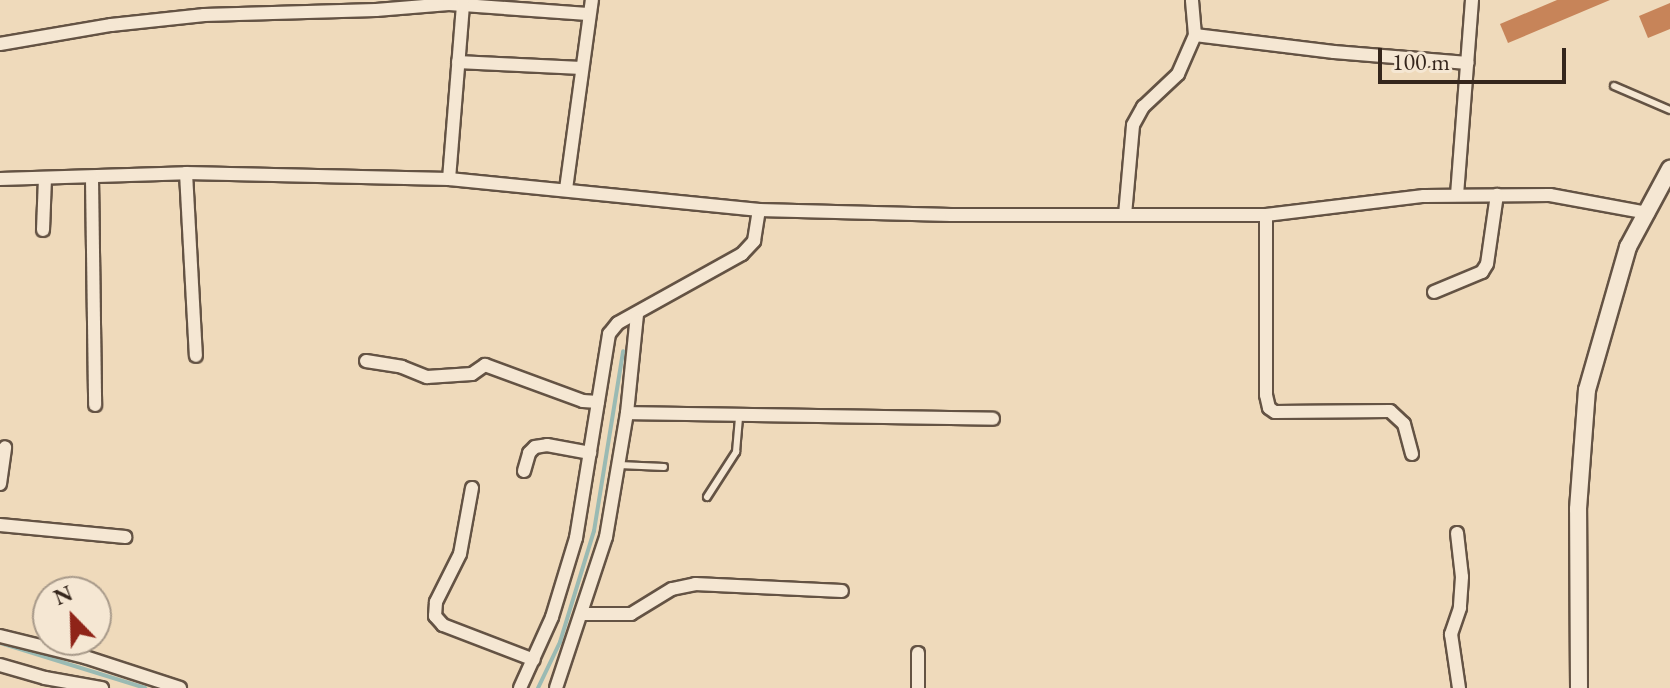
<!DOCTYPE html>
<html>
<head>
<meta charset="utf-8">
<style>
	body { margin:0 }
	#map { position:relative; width:1670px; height:688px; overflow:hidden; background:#efdabb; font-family:"EB Garamond",serif }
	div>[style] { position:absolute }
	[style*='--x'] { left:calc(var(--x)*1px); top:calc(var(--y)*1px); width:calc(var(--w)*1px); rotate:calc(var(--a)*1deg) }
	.stream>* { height:4px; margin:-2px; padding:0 2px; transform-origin:2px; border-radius:2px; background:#9abab3 }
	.building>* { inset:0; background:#c78459 }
	.roads { filter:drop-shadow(2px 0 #645344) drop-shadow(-2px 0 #645344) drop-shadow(0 2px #645344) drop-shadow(0 -2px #645344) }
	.service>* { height:6px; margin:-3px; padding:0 3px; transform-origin:3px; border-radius:3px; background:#f5e7d3 }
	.minor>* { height:12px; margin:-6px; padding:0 6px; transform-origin:6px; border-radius:6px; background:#f5e7d3 }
	.tertiary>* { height:16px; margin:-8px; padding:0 8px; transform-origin:8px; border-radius:8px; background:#f5e7d3 }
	span { translate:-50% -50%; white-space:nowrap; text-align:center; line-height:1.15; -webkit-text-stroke:6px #f5e7d3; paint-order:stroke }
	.north { position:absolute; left:32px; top:576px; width:80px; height:80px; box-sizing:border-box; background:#f5e7d3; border:2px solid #a89a8a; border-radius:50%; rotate:337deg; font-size:22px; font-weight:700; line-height:32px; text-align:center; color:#35261c }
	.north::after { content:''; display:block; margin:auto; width:28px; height:36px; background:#8f2418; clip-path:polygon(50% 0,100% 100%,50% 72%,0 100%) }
	.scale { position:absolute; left:1378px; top:48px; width:188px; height:36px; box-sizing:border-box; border:4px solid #35261c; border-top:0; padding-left:10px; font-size:24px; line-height:28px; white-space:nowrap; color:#35261c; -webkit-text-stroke:6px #f5e7d3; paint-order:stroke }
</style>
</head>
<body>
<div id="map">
	<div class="stream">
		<i style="--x:0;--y:643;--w:152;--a:17.2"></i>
		<i style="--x:538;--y:688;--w:51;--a:-64.4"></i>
		<i style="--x:560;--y:642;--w:116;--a:-73"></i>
		<i style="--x:594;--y:531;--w:182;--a:-80.8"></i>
	</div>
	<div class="building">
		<i style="clip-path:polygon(1557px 0,1610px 0,1508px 43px,1500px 24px)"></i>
		<i style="clip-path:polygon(1670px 3px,1670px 29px,1648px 38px,1639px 16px)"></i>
	</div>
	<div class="roads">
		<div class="service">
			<i style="--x:1614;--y:86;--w:61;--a:23.2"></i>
			<i style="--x:619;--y:465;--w:45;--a:2.5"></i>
			<i style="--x:707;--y:497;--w:54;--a:-57.2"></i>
			<i style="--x:736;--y:452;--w:35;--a:-85"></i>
		</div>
		<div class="minor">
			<i style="--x:1195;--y:35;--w:140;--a:7"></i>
			<i style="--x:1334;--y:52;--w:134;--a:4.7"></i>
			<i style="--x:0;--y:44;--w:113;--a:-9.7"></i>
			<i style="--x:111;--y:25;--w:94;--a:-6.1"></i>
			<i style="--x:204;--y:15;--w:172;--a:-1.7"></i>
			<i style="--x:376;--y:10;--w:73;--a:-4.7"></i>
			<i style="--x:449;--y:4;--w:139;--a:4.1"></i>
			<i style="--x:458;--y:62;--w:123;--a:2.8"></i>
			<i style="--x:186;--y:173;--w:183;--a:86.9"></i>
			<i style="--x:0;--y:179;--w:186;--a:-1.8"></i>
			<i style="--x:186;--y:173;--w:263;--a:1.3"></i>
			<i style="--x:449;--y:179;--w:312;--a:5.7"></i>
			<i style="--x:759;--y:210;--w:192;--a:1.5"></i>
			<i style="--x:951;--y:215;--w:315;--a:0"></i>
			<i style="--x:1266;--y:215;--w:159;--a:-6.9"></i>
			<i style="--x:1424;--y:196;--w:126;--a:-0.5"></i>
			<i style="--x:1550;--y:195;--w:100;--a:10.4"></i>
			<i style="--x:92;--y:179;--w:226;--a:89.2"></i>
			<i style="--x:449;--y:179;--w:175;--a:-85.4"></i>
			<i style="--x:566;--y:189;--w:191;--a:-82.2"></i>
			<i style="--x:1457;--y:195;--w:196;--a:-85.6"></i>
			<i style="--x:1125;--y:215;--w:90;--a:-84.9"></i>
			<i style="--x:1133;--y:125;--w:21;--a:-61"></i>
			<i style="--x:1143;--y:107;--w:48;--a:-43.3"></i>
			<i style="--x:1178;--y:74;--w:43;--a:-66.4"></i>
			<i style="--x:1195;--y:35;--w:35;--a:-95"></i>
			<i style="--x:1266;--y:215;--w:180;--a:90"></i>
			<i style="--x:1266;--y:395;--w:13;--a:77"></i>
			<i style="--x:1269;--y:408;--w:7;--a:34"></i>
			<i style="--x:1275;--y:412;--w:115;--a:-0.5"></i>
			<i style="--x:1390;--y:411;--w:19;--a:43"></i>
			<i style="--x:1404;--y:424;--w:31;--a:75"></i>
			<i style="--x:43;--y:230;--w:51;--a:-87.8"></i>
			<i style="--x:1434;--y:292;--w:52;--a:-22.6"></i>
			<i style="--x:1482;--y:272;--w:9;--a:-58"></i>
			<i style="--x:1487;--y:264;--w:70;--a:-81.8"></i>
			<i style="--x:366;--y:361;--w:36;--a:9"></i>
			<i style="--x:402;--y:367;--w:27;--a:22"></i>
			<i style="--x:427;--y:377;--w:45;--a:-3.8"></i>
			<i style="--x:472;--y:374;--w:16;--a:-35"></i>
			<i style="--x:485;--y:365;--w:104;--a:20.2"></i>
			<i style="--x:583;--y:401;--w:15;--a:4"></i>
			<i style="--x:627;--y:413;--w:366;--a:0.9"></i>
			<i style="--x:524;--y:471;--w:19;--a:-74"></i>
			<i style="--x:529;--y:453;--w:8;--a:-45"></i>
			<i style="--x:535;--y:447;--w:12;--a:-9"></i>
			<i style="--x:547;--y:445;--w:44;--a:10.5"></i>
			<i style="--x:0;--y:484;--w:37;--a:-82"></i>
			<i style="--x:472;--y:488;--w:67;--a:100.3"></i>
			<i style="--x:460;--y:554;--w:54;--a:116.6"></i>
			<i style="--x:436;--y:602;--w:14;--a:94"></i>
			<i style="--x:435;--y:616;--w:12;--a:48"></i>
			<i style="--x:443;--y:625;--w:97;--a:21"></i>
			<i style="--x:0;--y:525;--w:126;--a:5.5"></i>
			<i style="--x:1457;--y:533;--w:44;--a:83.5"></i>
			<i style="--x:1462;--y:577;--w:31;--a:94"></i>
			<i style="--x:1460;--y:608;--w:28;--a:109"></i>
			<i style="--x:1451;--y:634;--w:55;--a:81.6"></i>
			<i style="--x:582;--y:614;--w:49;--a:0"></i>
			<i style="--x:631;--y:614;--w:48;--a:-31.4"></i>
			<i style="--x:672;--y:589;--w:24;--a:-12"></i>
			<i style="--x:695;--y:584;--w:147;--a:2.7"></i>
			<i style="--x:0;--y:636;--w:88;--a:13.9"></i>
			<i style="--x:85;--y:657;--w:100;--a:18.1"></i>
			<i style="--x:0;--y:665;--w:47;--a:16.1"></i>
			<i style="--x:45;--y:678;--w:58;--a:10"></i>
			<i style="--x:520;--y:688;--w:78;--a:-65.7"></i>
			<i style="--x:552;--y:617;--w:83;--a:-73.1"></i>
			<i style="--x:576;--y:538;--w:207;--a:-80.8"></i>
			<i style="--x:609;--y:334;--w:14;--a:-51"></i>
			<i style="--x:618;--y:323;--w:142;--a:-29.1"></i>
			<i style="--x:742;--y:254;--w:18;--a:-47"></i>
			<i style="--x:754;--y:241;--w:31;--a:-81"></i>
			<i style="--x:556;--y:688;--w:159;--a:-71.7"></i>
			<i style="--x:606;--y:537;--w:126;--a:-80.4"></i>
			<i style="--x:627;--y:413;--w:99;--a:-84.2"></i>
			<i style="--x:918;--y:688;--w:35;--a:-90"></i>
		</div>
		<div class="tertiary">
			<i style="--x:1579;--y:688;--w:179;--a:-90.3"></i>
			<i style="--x:1578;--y:509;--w:119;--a:-85.7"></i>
			<i style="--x:1587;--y:390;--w:149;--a:-74"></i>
			<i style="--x:1628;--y:247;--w:89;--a:-61.7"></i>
		</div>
	</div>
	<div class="north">N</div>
	<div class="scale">100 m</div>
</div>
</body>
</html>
